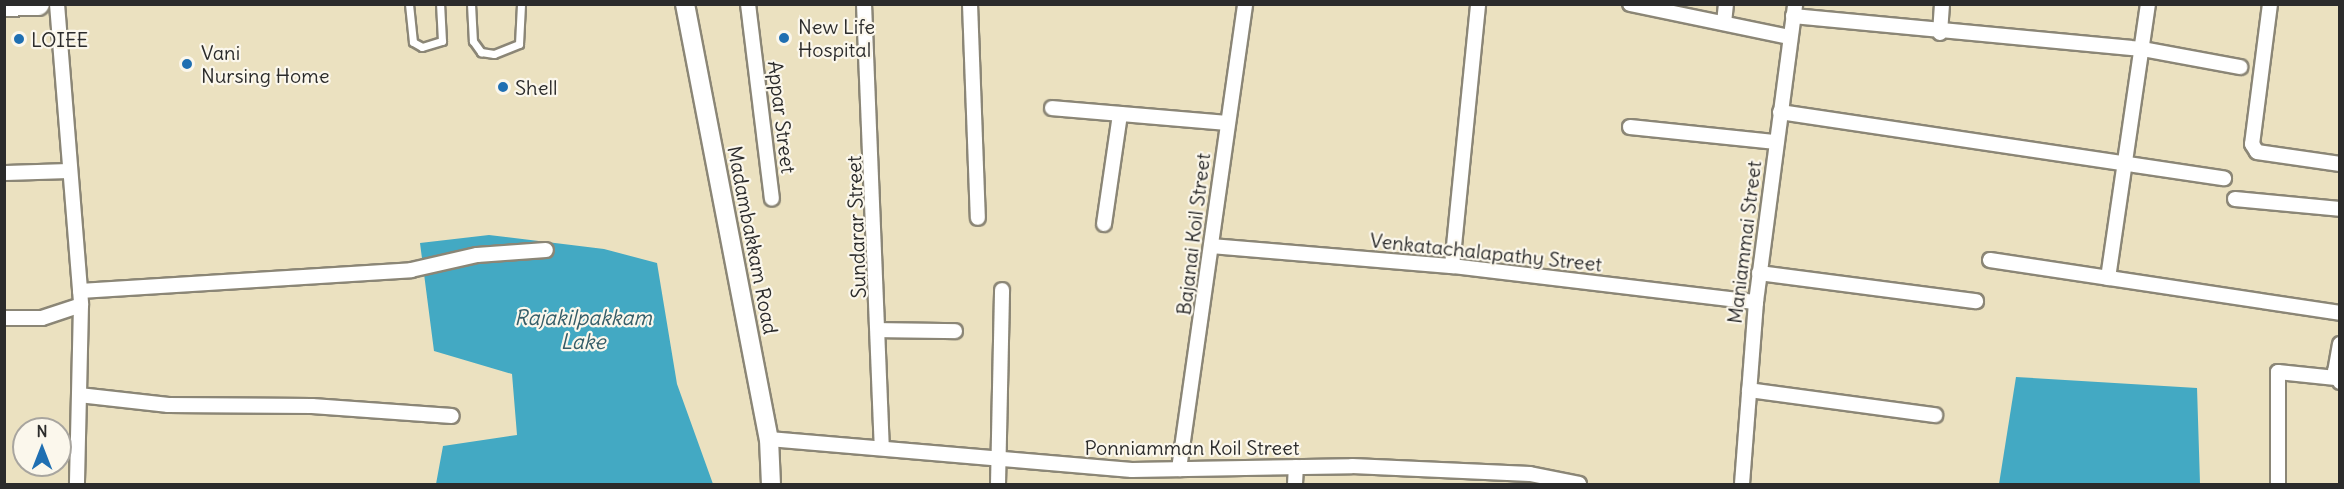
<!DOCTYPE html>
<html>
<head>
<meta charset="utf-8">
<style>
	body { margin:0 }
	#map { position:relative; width:2344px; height:489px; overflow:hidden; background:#ebe1c0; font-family:Delius,sans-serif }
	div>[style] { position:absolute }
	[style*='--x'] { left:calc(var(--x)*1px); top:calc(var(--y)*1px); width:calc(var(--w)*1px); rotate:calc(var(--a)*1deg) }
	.water>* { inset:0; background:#43a9c3 }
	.roads { filter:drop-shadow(2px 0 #8b8676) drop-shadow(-2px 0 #8b8676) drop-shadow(0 2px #8b8676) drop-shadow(0 -2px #8b8676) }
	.service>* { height:7px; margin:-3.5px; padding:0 3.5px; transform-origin:3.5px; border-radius:3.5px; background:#fff }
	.minor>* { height:14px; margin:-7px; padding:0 7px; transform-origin:7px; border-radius:7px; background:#fff }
	.tertiary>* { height:18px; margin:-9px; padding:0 9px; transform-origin:9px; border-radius:9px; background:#fff }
	.primary>* { height:22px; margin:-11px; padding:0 11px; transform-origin:11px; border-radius:11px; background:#fff }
	.dots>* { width:16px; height:16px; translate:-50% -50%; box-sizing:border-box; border:3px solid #fbf7ec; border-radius:50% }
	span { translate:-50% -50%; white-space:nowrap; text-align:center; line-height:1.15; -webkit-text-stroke:4.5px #fbf7ec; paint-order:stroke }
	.poi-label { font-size:20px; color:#2b2b2b }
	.left { translate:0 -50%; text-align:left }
	.street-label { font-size:20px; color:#2b2b2b }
	.water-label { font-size:21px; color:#355d68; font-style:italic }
	.frame { position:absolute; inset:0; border:6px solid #2b2b2b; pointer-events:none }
	.north { position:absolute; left:12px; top:417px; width:60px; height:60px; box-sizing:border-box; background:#fbf7ec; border:2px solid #a8a59f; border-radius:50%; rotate:0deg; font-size:16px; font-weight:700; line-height:24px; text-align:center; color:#2b2b2b }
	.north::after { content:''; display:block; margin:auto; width:21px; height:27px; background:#1f6fb2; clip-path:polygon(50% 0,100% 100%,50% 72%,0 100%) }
</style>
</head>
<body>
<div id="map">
	<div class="water">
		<i style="clip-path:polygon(489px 235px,604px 249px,657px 263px,677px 384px,713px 484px,436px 484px,443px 446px,517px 435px,512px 374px,434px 351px,420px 243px)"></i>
		<i style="clip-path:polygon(2016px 377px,2197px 388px,2200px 484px,1999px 484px)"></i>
	</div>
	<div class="roads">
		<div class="service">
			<i style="--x:409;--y:4;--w:38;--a:84"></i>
			<i style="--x:413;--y:42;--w:10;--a:29"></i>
			<i style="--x:422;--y:47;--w:21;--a:-17"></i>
			<i style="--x:442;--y:41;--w:37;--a:-93"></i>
			<i style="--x:471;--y:4;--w:37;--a:87"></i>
			<i style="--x:473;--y:41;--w:14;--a:54"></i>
			<i style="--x:481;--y:52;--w:13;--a:9"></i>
			<i style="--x:494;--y:54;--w:27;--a:-22"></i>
			<i style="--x:519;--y:44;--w:40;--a:-87.1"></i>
		</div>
		<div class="minor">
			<i style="--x:57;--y:4;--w:302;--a:85.4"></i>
			<i style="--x:81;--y:305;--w:179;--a:91.3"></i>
			<i style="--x:748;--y:4;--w:196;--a:83"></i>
			<i style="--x:864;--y:4;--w:443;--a:87.7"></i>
			<i style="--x:970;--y:4;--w:214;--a:87.9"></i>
			<i style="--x:1630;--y:4;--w:162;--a:11.7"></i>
			<i style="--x:2270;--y:4;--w:141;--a:97.3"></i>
			<i style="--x:2252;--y:144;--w:9;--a:58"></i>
			<i style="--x:2257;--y:152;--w:84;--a:8.2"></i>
			<i style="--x:1793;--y:16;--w:351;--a:5.4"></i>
			<i style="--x:2142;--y:49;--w:100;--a:10.4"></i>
			<i style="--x:1724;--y:23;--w:19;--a:-84"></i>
			<i style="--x:1940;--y:33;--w:29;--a:-86"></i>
			<i style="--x:1052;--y:108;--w:175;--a:4.9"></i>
			<i style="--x:1780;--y:112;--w:449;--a:8.5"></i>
			<i style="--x:1630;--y:127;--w:147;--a:5.9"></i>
			<i style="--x:4;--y:173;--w:66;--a:-1.7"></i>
			<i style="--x:2235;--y:199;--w:105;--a:5.4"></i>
			<i style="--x:1104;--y:224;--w:111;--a:-81.7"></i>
			<i style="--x:1212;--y:246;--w:241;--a:4.8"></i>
			<i style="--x:1452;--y:266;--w:306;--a:6.8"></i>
			<i style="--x:1990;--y:260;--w:354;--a:8.6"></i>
			<i style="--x:1452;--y:266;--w:263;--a:-84.3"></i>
			<i style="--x:1759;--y:273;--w:219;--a:7.4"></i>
			<i style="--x:2108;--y:278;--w:277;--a:-81.7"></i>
			<i style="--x:80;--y:291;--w:332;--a:-3.6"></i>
			<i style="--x:411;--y:270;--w:68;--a:-12.8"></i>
			<i style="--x:477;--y:255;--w:69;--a:-4.1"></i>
			<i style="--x:4;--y:318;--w:38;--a:0"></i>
			<i style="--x:42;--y:318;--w:41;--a:-18.4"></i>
			<i style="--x:879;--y:330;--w:76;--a:0.8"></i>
			<i style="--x:2340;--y:344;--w:27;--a:100"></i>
			<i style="--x:2335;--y:371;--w:12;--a:66"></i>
			<i style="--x:1749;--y:390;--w:188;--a:7.7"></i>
			<i style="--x:79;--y:395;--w:90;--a:6.4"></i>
			<i style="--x:168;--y:405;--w:144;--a:0.4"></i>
			<i style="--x:312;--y:406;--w:140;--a:4.1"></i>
			<i style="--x:769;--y:439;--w:364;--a:4.9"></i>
			<i style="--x:1132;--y:470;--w:220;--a:-1"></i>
			<i style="--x:1352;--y:466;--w:178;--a:2.6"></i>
			<i style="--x:1530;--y:474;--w:50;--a:11.5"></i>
			<i style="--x:1179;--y:469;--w:470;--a:-81.9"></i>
			<i style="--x:998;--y:484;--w:194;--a:-88.8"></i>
			<i style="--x:1295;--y:484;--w:17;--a:-87"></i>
			<i style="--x:1742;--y:484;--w:183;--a:-85.6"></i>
			<i style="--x:1756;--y:302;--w:301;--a:-82.5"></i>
			<i style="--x:2278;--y:484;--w:112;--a:-90"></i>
			<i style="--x:2278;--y:372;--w:58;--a:5.9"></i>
		</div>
		<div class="tertiary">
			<i style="--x:685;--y:4;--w:443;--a:79.1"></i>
			<i style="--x:769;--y:439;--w:45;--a:87.5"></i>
		</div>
		<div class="primary">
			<i style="--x:4;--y:5;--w:34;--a:-2"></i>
		</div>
	</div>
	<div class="dots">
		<i style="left:784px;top:38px;background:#1f6fb2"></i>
		<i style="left:19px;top:39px;background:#1f6fb2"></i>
		<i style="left:187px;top:64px;background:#1f6fb2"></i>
		<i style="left:503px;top:87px;background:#1f6fb2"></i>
	</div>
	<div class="poi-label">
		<span class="left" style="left:798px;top:38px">New Life<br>Hospital</span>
		<span class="left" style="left:31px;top:39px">LOIEE</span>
		<span class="left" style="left:201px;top:64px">Vani<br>Nursing Home</span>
		<span class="left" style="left:515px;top:87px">Shell</span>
	</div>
	<div class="street-label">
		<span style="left:782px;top:117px;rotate:83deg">Appar Street</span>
		<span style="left:856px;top:227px;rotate:-92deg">Sundarar Street</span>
		<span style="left:1193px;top:234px;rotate:-83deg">Bajanai Koil Street</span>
		<span style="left:753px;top:240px;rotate:79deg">Madambakkam Road</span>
		<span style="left:1744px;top:242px;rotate:-83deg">Maniammai Street</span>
		<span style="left:1486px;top:252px;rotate:6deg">Venkatachalapathy Street</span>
		<span style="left:1192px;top:447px">Ponniamman Koil Street</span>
	</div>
	<div class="water-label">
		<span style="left:583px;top:330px">Rajakilpakkam<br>Lake</span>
	</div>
	<div class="frame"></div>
	<div class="north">N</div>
</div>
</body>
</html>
